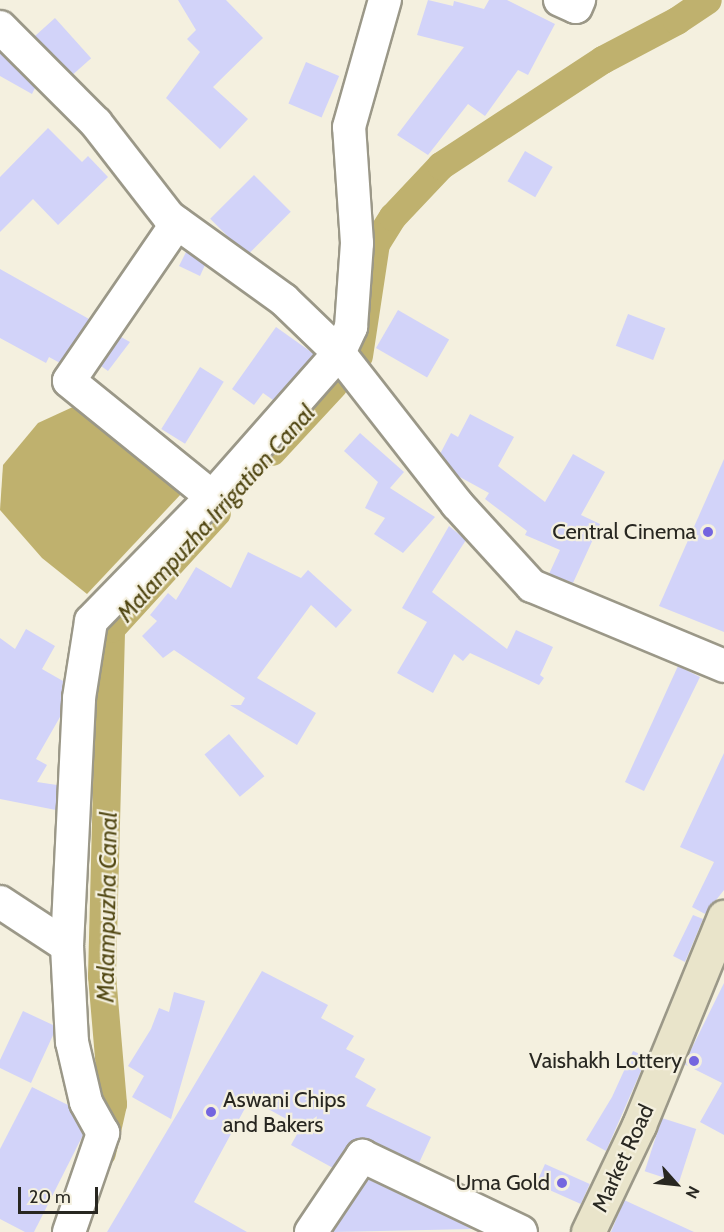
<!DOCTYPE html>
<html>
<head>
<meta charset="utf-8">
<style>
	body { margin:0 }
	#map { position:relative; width:724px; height:1232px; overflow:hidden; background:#f4f0df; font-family:Cabin,sans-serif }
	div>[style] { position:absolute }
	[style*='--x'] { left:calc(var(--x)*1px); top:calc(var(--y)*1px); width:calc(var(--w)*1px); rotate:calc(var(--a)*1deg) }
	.water>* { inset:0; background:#bfb16e }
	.canal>* { height:28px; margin:-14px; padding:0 14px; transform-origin:14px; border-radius:14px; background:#bfb16e }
	.building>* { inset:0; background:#d2d3f9; transform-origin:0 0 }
	.roads { filter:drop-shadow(2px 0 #9b9888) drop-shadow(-2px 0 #9b9888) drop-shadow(0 2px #9b9888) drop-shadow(0 -2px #9b9888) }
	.minor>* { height:32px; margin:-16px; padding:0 16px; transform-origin:16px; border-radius:16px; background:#fff }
	.secondary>* { height:33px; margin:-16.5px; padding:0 16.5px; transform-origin:16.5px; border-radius:16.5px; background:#e9e4ca }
	.dots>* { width:16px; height:16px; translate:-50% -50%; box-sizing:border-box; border:3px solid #f4f0df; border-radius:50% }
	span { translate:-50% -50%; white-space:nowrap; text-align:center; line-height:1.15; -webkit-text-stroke:4.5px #f4f0df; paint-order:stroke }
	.poi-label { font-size:22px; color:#282721 }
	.right { translate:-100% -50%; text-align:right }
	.left { translate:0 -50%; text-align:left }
	.street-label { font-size:22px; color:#282721 }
	.water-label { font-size:24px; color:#514713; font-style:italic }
	.north { position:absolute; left:646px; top:1154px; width:60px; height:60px; -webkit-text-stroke:4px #f4f0df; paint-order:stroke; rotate:117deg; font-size:16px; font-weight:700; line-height:24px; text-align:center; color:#282721 }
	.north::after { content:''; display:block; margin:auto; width:21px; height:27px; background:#282721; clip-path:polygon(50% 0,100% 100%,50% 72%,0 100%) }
	.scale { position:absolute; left:18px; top:1187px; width:80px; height:27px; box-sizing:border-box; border:3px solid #282721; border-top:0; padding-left:8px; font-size:18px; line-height:21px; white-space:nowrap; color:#282721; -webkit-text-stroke:4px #f4f0df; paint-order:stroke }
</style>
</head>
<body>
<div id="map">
	<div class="water">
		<i style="clip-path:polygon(75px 406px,182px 493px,87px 594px,42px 558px,0 510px,3px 465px,38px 423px)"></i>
	</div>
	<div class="canal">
		<i style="--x:359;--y:356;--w:113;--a:-81.4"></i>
		<i style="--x:376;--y:244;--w:32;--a:-58"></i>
		<i style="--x:393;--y:217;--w:70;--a:-46.7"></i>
		<i style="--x:441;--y:166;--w:194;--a:-33.2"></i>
		<i style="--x:603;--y:60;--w:84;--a:-27.8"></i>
		<i style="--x:677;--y:21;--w:37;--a:-34"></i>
		<i style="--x:272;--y:452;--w:91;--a:-47.2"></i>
		<i style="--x:102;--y:1153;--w:50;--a:-77.3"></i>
		<i style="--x:113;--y:1104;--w:128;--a:-94.9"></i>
		<i style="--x:102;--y:976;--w:347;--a:-88.5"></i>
		<i style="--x:111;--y:629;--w:157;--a:-47.6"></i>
	</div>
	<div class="building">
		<i style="clip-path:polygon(178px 0,226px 0,263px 38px,213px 87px,248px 119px,220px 149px,166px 98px,200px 52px,187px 39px,196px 30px)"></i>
		<i style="clip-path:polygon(428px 0,453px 6px,454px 1px,484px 9px,489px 0,507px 0,555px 24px,528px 75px,518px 70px,485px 116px,468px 104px,428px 155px,397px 135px,464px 47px,417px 35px)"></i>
		<i style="left:55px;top:18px;width:54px;height:28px;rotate:48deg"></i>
		<i style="clip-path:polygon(0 52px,35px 88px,32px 94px,0 76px)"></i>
		<i style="left:306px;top:62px;width:36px;height:45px;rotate:23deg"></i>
		<i style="clip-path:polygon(48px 128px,82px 162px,88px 156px,108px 177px,58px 225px,33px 199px,0 232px,0 177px)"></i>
		<i style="left:525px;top:151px;width:32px;height:35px;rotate:30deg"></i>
		<i style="left:254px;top:175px;width:52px;height:62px;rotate:45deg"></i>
		<i style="clip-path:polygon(186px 252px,205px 265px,200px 276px,179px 266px)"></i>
		<i style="clip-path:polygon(0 269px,89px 319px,60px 363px,49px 357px,46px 363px,0 338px)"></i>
		<i style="left:398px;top:310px;width:59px;height:44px;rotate:30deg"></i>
		<i style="left:628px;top:314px;width:40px;height:34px;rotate:21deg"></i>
		<i style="clip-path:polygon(276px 327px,314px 354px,273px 400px,263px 393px,254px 405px,232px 389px)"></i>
		<i style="clip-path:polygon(121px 337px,130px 342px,108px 371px,101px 366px)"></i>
		<i style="left:200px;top:367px;width:28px;height:73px;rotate:32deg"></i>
		<i style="clip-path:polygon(470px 414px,514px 437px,498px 466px,545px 502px,573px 454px,605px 472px,581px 515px,600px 524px,573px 583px,549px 574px,560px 550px,525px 535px,527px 531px,485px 499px,489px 493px,458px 476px,440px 454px,451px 433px,458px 437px)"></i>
		<i style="clip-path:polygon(360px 433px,404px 472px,390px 488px,435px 517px,403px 553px,374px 534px,385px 518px,365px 508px,378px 482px,344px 451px)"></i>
		<i style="clip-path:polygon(724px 459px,724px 632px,659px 606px)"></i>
		<i style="clip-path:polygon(449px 526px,466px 540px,432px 592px,507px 649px,516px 630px,553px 647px,540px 675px,544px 678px,539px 685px,470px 653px,463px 661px,454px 654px,433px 693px,397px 673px,427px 622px,402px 608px)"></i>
		<i style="clip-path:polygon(248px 552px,301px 578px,308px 570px,352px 610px,336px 628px,311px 605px,257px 678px,316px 713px,297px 745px,230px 705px,241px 705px,245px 698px,174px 650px,163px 658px,142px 636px,157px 621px,150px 615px,168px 593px,176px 600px,196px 567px,231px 588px)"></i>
		<i style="clip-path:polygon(26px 629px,55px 646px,42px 669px,63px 681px,60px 717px,36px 759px,47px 765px,37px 782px,57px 785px,56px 810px,0 799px,0 638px,15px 649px)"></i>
		<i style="clip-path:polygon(678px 666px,700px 677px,644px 791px,625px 782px)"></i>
		<i style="left:229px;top:734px;width:55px;height:32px;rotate:50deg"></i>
		<i style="clip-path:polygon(724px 753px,724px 890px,705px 914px,692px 907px,714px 862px,680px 847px)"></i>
		<i style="clip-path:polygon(693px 915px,703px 919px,685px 962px,673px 956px)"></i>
		<i style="clip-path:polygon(262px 971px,328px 1005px,321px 1018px,354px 1036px,346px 1049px,365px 1059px,355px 1077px,376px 1089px,366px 1106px,431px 1137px,419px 1163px,361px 1138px,347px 1146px,333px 1168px,291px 1145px,301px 1127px,250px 1099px,194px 1202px,247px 1232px,107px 1232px)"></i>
		<i style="clip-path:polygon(724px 983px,724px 1135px,700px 1122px,722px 1083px,684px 1064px)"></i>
		<i style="clip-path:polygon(174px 992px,205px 1001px,171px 1119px,132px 1097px,144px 1076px,128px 1066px,151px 1029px,159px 1008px,169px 1012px)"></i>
		<i style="clip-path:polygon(23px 1011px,53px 1025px,54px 1033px,31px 1083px,0 1068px,0 1060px)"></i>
		<i style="clip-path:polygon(633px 1051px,647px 1057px,606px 1151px,586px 1140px,612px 1097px)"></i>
		<i style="clip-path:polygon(32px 1087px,68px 1105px,83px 1135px,34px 1232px,25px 1232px,0 1219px,0 1149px)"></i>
		<i style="left:662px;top:1118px;width:36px;height:56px;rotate:18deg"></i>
		<i style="left:545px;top:1164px;width:49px;height:22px;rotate:24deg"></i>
		<i style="clip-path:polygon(368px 1179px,473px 1229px,333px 1232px)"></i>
		<i style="clip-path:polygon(624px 1200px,670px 1221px,694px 1232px,611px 1232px)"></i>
	</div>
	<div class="roads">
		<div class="minor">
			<i style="--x:560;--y:0;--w:17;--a:24"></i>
			<i style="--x:576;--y:7;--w:8;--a:-67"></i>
			<i style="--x:0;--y:27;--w:136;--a:45"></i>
			<i style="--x:96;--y:123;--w:119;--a:52.2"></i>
			<i style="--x:169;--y:217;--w:142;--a:35.8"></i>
			<i style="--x:284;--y:300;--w:76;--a:43.9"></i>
			<i style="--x:339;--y:353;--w:192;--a:52"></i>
			<i style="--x:457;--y:504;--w:111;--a:47.6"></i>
			<i style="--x:532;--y:586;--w:208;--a:22.6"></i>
			<i style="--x:177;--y:223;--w:191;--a:124.4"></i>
			<i style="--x:69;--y:381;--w:184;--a:39"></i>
			<i style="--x:0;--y:902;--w:80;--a:33.3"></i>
			<i style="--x:69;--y:1232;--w:105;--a:-71"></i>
			<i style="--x:103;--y:1133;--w:35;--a:-119"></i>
			<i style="--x:86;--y:1102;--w:62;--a:-103.1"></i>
			<i style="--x:72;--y:1042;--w:96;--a:-93"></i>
			<i style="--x:67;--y:946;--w:248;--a:-87.2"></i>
			<i style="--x:79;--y:698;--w:78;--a:-81.1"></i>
			<i style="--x:91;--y:621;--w:173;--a:-45.7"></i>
			<i style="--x:212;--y:497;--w:192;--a:-48.6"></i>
			<i style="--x:339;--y:353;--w:29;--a:-65"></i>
			<i style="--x:351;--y:327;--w:84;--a:-85.9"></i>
			<i style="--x:357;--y:243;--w:116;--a:-93.9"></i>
			<i style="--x:349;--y:127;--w:132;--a:-74.2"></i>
			<i style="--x:311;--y:1232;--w:92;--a:-56.1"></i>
			<i style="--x:362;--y:1156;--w:176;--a:25.5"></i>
		</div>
		<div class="secondary">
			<i style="--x:588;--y:1232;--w:119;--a:-64.5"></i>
			<i style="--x:639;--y:1125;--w:225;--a:-67.8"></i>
		</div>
	</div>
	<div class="dots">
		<i style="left:708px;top:532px;background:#7465df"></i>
		<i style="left:694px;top:1061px;background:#7465df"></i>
		<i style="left:211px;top:1112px;background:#7465df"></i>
		<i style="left:562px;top:1183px;background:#7465df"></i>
	</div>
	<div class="poi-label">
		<span class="right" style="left:696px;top:532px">Central Cinema</span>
		<span class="right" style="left:682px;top:1061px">Vaishakh Lottery</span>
		<span class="left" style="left:223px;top:1112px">Aswani Chips<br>and Bakers</span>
		<span class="right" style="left:550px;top:1183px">Uma Gold</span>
	</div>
	<div class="street-label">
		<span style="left:623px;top:1158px;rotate:-65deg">Market Road</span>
	</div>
	<div class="water-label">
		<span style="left:216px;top:513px;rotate:-48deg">Malampuzha Irrigation Canal</span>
		<span style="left:107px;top:907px;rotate:-89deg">Malampuzha Canal</span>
	</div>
	<div class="north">N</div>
	<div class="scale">20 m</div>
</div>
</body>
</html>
